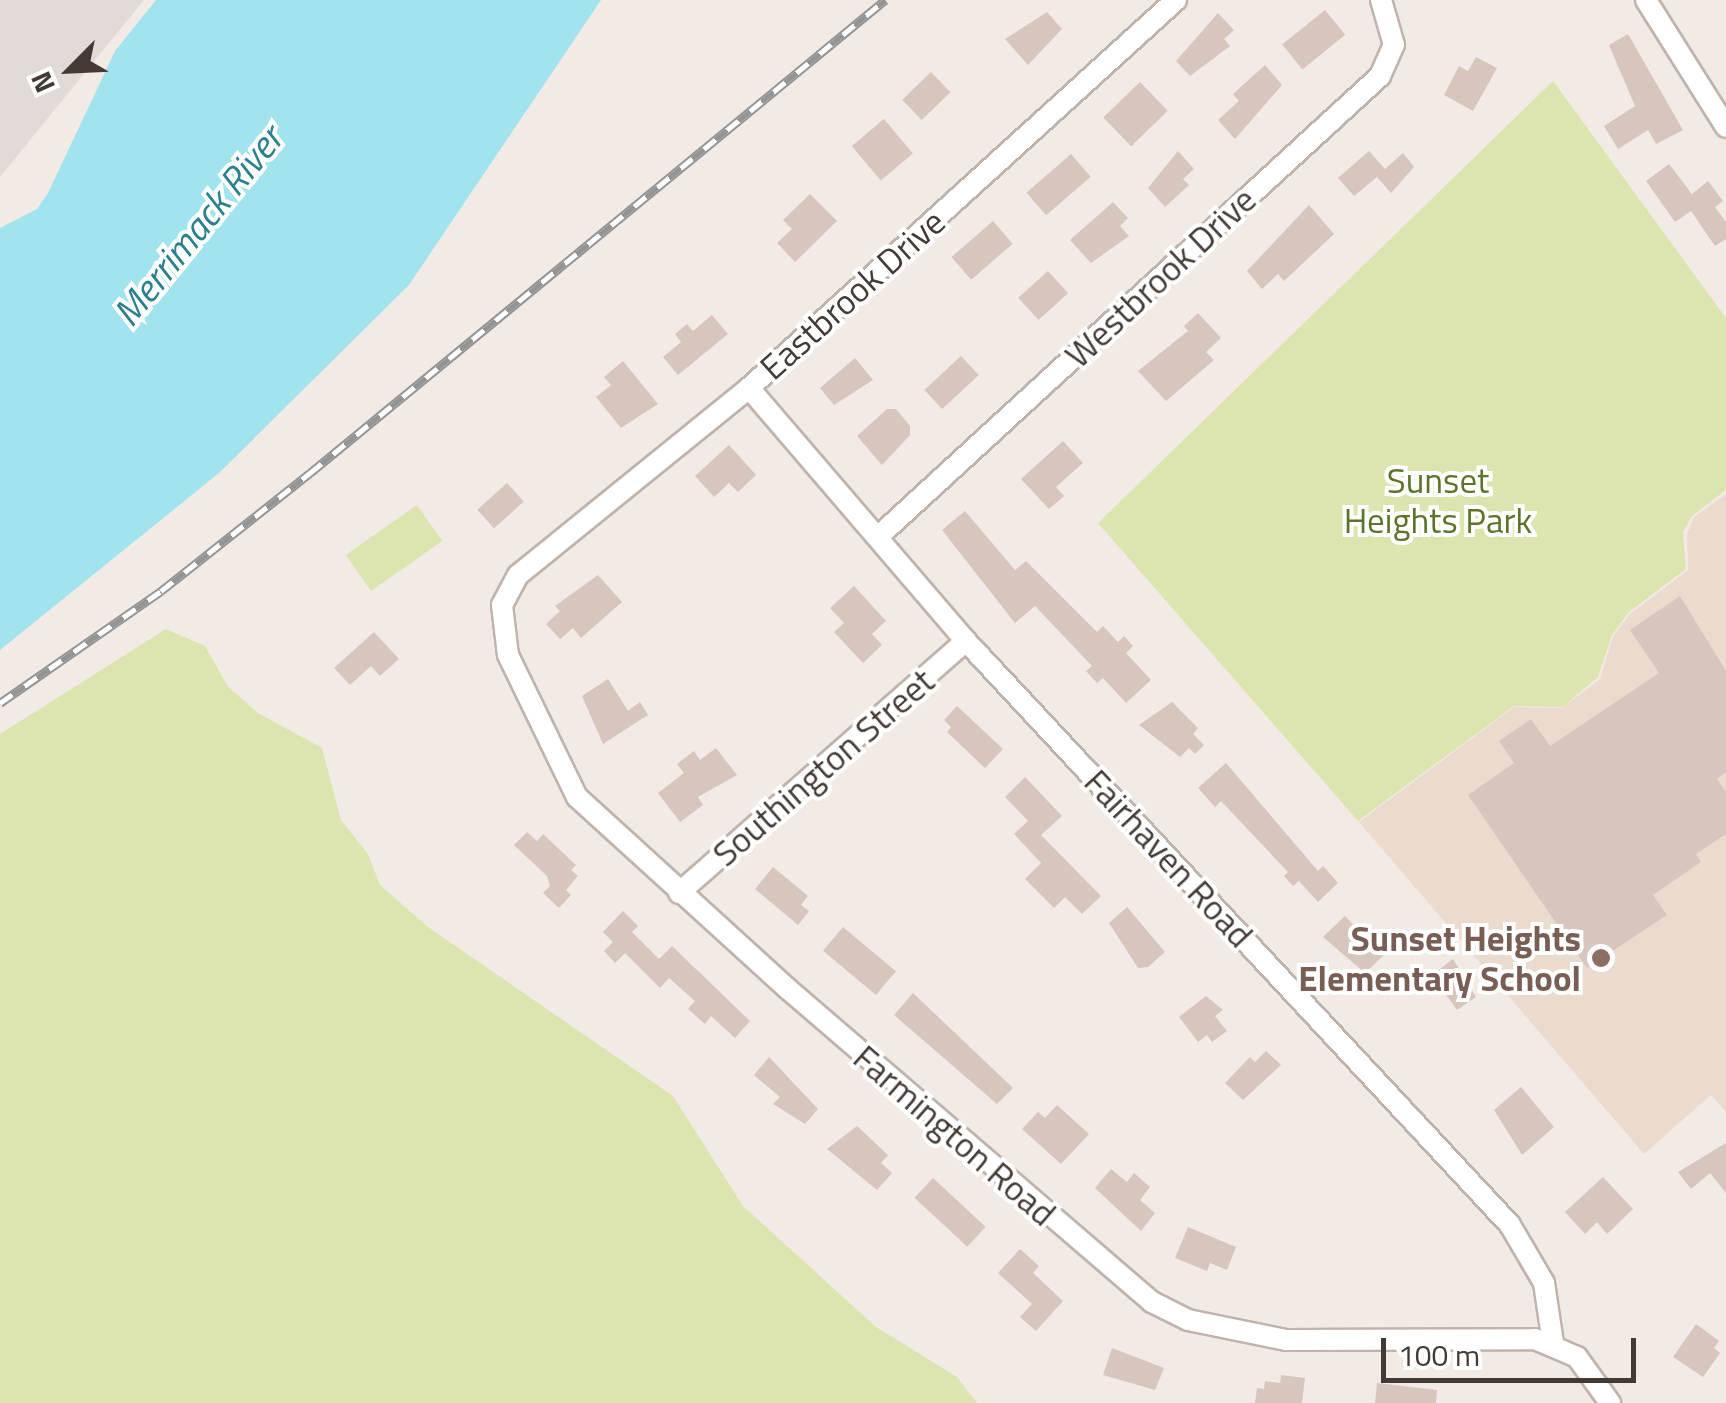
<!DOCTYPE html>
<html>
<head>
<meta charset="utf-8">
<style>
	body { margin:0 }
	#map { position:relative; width:1726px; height:1403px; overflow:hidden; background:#f2eae5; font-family:"Titillium Web",sans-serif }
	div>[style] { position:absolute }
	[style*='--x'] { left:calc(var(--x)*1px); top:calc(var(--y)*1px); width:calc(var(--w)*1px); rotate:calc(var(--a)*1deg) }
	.industrial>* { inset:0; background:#e1dad7 }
	.education>* { inset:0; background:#ebdbcf }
	.green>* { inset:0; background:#dce5af; transform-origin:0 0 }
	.water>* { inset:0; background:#a2e4ee }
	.building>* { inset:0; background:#d6c6be; transform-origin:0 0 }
	.roads { filter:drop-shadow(2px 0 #c0b3ab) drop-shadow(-2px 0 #c0b3ab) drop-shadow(0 2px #c0b3ab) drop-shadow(0 -2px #c0b3ab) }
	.minor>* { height:20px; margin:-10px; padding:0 10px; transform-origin:10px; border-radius:10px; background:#fff }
	.rail>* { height:9px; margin-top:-4.5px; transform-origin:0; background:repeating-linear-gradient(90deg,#fff 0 15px,#949494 0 30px); box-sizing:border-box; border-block:2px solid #949494 }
	.dots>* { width:28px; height:28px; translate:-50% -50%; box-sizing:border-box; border:5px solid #fff; border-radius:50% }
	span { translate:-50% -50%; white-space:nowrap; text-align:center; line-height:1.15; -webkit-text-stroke:8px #fff; paint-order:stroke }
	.street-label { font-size:35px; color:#443a35 }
	.park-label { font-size:35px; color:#5b742a }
	.education-label { font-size:35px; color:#785e54; font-weight:700 }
	.right { translate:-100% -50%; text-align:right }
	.water-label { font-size:38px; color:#2b808d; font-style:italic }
	.north { position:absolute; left:20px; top:20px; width:100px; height:100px; -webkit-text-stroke:8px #fff; paint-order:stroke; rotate:246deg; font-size:28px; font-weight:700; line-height:40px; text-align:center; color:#443a35 }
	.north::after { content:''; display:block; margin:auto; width:35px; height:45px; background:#443a35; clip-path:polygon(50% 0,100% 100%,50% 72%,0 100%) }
	.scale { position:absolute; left:1381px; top:1338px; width:255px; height:45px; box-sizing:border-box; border:5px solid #443a35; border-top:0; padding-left:12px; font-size:30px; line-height:35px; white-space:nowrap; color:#443a35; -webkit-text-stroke:8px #fff; paint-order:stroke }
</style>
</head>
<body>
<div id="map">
	<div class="industrial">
		<i style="clip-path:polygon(0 0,144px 0,0 177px)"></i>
	</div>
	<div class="education">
		<i style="clip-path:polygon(1726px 494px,1726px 1112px,1711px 1095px,1644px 1154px,1359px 822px,1514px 707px,1562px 708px,1600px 679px,1613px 636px,1630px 614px,1688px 570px,1687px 534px,1694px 517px)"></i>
	</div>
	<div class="green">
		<i style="clip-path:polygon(1553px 81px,1726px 318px,1726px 490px,1692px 516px,1683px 532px,1686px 569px,1629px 612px,1612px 635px,1598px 677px,1563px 707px,1514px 706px,1358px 821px,1098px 523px)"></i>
		<i style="left:417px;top:505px;width:44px;height:87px;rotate:55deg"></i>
		<i style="clip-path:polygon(166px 629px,205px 646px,228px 687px,258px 713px,322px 748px,341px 820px,368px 854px,380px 885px,428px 927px,673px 1096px,743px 1206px,876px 1327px,957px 1377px,977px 1403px,0 1403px,0 734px)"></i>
	</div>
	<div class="water">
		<i style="clip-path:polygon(156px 0,601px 0,409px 285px,219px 473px,0 650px,0 228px,37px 209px,48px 193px,115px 51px)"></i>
	</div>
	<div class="building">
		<i style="left:1325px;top:10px;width:32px;height:55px;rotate:51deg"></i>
		<i style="clip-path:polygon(1047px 12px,1062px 29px,1028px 65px,1005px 39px)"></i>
		<i style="clip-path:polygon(1218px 13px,1234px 30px,1224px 39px,1230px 46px,1190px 76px,1176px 61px)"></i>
		<i style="clip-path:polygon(1628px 34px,1683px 130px,1656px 144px,1648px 130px,1618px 149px,1604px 126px,1635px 106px,1609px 45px)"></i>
		<i style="clip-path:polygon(1476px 57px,1497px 68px,1473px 111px,1444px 95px,1459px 66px,1468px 71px)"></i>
		<i style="clip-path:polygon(1265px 65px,1282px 85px,1235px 139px,1218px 120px,1239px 101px,1233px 94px)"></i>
		<i style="left:931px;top:72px;width:28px;height:40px;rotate:46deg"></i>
		<i style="left:1140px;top:82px;width:40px;height:51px;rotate:46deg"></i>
		<i style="left:884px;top:119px;width:45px;height:42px;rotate:50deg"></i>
		<i style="clip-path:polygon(1178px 151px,1194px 169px,1183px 179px,1189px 185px,1165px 207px,1148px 188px)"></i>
		<i style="clip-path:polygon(1369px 151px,1385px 169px,1403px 153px,1414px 167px,1391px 193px,1377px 177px,1354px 196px,1338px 178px)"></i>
		<i style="left:1071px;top:154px;width:30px;height:59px;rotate:49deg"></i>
		<i style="clip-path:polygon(1669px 164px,1692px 194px,1708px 181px,1723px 201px,1715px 207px,1726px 222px,1726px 239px,1715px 246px,1691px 211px,1675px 222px,1646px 181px)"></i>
		<i style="clip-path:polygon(810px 194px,837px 221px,795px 262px,777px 243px,792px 229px,783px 220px)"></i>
		<i style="clip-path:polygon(1113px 202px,1128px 218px,1120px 226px,1129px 236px,1091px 263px,1070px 240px)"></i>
		<i style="clip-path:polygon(1309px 205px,1334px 234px,1284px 281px,1278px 274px,1262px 289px,1247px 271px)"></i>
		<i style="left:993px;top:221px;width:30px;height:55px;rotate:49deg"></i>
		<i style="left:1048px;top:271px;width:30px;height:40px;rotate:48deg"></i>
		<i style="clip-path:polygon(1198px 313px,1221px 338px,1206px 352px,1214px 360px,1166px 401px,1138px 371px,1188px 331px,1184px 326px)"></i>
		<i style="clip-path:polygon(712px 315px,728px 334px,678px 375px,663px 357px,681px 342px,675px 334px,687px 324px,693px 331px)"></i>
		<i style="left:961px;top:356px;width:26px;height:50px;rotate:47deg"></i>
		<i style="clip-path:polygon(855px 358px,873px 380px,834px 405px,820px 388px)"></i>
		<i style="clip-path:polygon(623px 361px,658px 404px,621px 428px,596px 397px,611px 385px,604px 377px)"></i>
		<i style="clip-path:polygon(887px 409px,896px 409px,910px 426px,910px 435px,882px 465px,857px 436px)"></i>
		<i style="clip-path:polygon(1063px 441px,1083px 463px,1056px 487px,1064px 496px,1049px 509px,1021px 479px)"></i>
		<i style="clip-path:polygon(729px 445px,756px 475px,738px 492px,729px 483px,714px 497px,695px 476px)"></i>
		<i style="left:507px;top:483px;width:25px;height:40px;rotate:48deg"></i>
		<i style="clip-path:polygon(965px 511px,1015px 570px,1026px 561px,1097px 632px,1103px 626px,1118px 642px,1124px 636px,1133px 646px,1126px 653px,1151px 680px,1126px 703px,1103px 678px,1097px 683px,1086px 671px,1092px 666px,1035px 606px,1015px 623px,942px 530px)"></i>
		<i style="clip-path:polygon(598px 575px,622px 602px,581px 638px,573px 628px,560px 639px,546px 624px,560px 611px,555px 606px)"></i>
		<i style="clip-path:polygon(854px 586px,886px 621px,872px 634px,882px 645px,863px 663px,834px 632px,844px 623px,830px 608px)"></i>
		<i style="clip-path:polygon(1680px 596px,1726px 671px,1726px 772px,1717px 779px,1726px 792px,1726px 834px,1696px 854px,1701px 862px,1653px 895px,1667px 915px,1587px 968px,1468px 795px,1514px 763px,1499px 741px,1531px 719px,1550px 746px,1659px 673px,1630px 630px)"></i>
		<i style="clip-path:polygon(374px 632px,399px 659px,380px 676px,371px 666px,350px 685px,334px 668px)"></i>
		<i style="clip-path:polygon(608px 679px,628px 711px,640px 702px,648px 715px,603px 744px,582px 696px)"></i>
		<i style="clip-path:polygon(1172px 702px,1198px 728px,1193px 734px,1204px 745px,1195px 754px,1189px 748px,1180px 757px,1139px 725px)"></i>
		<i style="clip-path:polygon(957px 706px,1003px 749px,985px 768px,947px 732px,951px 727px,944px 720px)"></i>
		<i style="clip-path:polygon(716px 748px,737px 775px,698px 797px,703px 805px,680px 822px,658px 793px,684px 773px,677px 764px,694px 751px,700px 760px)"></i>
		<i style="clip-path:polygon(1226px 763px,1318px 871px,1323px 866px,1338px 883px,1318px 902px,1299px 881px,1293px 886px,1284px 876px,1288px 872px,1221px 801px,1215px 807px,1198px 788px)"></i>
		<i style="clip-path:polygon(1025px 777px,1062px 816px,1041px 835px,1101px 896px,1082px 914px,1065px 897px,1054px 908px,1025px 879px,1041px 863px,1014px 834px,1028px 821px,1005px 797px)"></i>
		<i style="clip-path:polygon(527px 832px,537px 841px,543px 834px,576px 865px,571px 870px,578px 876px,566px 890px,571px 895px,559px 908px,543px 893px,550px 886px,547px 876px,514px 845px)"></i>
		<i style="clip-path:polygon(773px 867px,808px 896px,801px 905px,809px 911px,798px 925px,755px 889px)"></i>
		<i style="clip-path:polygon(1127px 907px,1165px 952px,1148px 967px,1138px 968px,1109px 923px)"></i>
		<i style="clip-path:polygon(623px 911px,638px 926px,632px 932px,659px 959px,672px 946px,750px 1021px,735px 1038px,711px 1016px,705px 1024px,688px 1009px,695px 1001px,669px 978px,660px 988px,625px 953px,615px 963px,604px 951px,613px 942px,603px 932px)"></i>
		<i style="clip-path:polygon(1345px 916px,1383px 956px,1365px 973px,1323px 937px)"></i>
		<i style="left:843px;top:927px;width:69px;height:31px;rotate:40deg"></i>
		<i style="clip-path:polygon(1453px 959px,1476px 997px,1457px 1010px,1432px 975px)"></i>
		<i style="clip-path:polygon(913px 993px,1013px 1088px,997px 1104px,894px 1015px)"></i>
		<i style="clip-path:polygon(1206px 996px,1223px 1010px,1215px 1016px,1227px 1031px,1212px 1042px,1207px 1035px,1198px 1042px,1179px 1017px)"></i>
		<i style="clip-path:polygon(1266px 1051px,1281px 1065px,1243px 1100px,1225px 1083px,1250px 1057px,1255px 1062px)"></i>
		<i style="clip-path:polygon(769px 1057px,818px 1109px,805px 1124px,773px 1104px,780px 1097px,754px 1075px)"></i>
		<i style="clip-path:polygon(1521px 1087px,1554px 1127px,1522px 1155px,1494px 1110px)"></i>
		<i style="clip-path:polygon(1057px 1105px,1089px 1134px,1061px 1164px,1022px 1129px,1038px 1112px,1045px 1118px)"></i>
		<i style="clip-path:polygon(857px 1126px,888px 1155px,881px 1163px,892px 1173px,877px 1190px,827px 1149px)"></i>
		<i style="clip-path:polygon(1726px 1143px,1726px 1193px,1710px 1173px,1691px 1189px,1678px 1172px)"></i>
		<i style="clip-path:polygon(1111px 1169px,1127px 1182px,1134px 1173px,1150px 1187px,1140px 1200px,1155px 1213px,1141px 1231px,1095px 1188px)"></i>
		<i style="clip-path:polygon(1603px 1177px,1633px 1209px,1607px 1234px,1597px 1222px,1585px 1234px,1565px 1212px)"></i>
		<i style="left:933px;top:1178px;width:72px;height:27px;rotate:43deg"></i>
		<i style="clip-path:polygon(1188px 1227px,1236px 1247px,1227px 1270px,1210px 1263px,1207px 1271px,1175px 1258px)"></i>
		<i style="clip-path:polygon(1020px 1249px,1039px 1266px,1033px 1273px,1063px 1301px,1036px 1331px,1020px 1317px,1032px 1304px,998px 1273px)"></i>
		<i style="clip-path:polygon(1696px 1324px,1719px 1341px,1714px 1348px,1720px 1353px,1703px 1377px,1673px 1357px)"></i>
		<i style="clip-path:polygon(1112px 1348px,1164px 1368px,1155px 1390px,1103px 1375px)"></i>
		<i style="clip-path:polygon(1281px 1375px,1305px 1378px,1302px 1403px,1255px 1403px,1257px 1388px,1264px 1389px,1265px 1381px,1280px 1383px)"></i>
		<i style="clip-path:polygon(1377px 1383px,1437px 1390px,1436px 1403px,1375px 1403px)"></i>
	</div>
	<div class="roads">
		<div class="minor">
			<i style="--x:1176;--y:0;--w:577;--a:137.74"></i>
			<i style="--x:749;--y:388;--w:297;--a:141"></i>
			<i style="--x:518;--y:575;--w:34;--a:118"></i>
			<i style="--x:502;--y:605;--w:50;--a:83.2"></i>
			<i style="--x:508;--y:655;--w:158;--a:64.1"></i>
			<i style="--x:577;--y:797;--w:285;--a:42.3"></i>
			<i style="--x:788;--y:989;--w:480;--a:40.7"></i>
			<i style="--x:1152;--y:1302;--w:40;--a:26.6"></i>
			<i style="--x:1188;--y:1320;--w:100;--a:11.5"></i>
			<i style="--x:1286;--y:1340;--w:249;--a:-0.2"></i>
			<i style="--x:1535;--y:1339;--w:46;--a:23.2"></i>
			<i style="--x:1577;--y:1357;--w:57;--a:54.3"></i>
			<i style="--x:1646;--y:0;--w:150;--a:57.8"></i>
			<i style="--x:749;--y:388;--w:333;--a:49.4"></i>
			<i style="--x:966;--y:641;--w:798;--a:47.03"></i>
			<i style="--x:1510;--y:1225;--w:67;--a:59.6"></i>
			<i style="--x:1544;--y:1283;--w:61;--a:81.5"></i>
			<i style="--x:880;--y:535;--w:679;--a:-42.55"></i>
			<i style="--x:1380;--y:76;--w:34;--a:-66"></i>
			<i style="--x:1394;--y:45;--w:47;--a:-106.1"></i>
			<i style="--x:679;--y:893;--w:382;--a:-41.3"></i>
		</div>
	</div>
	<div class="rail">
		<i style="--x:0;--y:703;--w:196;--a:-34.8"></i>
		<i style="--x:161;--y:591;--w:190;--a:-38.4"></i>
		<i style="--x:310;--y:473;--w:745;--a:-39.44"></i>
	</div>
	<div class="dots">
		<i style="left:1601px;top:958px;background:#8d6e63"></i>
	</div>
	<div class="street-label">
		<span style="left:1160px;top:277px;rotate:-43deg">Westbrook Drive</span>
		<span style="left:852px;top:294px;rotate:-42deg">Eastbrook Drive</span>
		<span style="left:823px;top:767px;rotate:-41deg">Southington Street</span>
		<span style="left:1169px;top:858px;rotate:47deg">Fairhaven Road</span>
		<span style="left:955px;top:1135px;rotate:41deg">Farmington Road</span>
	</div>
	<div class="park-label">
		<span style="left:1438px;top:500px">Sunset<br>Heights Park</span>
	</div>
	<div class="education-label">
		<span class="right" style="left:1581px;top:958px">Sunset Heights<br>Elementary School</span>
	</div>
	<div class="water-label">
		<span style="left:198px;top:226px;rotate:-51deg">Merrimack River</span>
	</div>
	<div class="north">N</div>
	<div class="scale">100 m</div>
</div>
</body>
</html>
